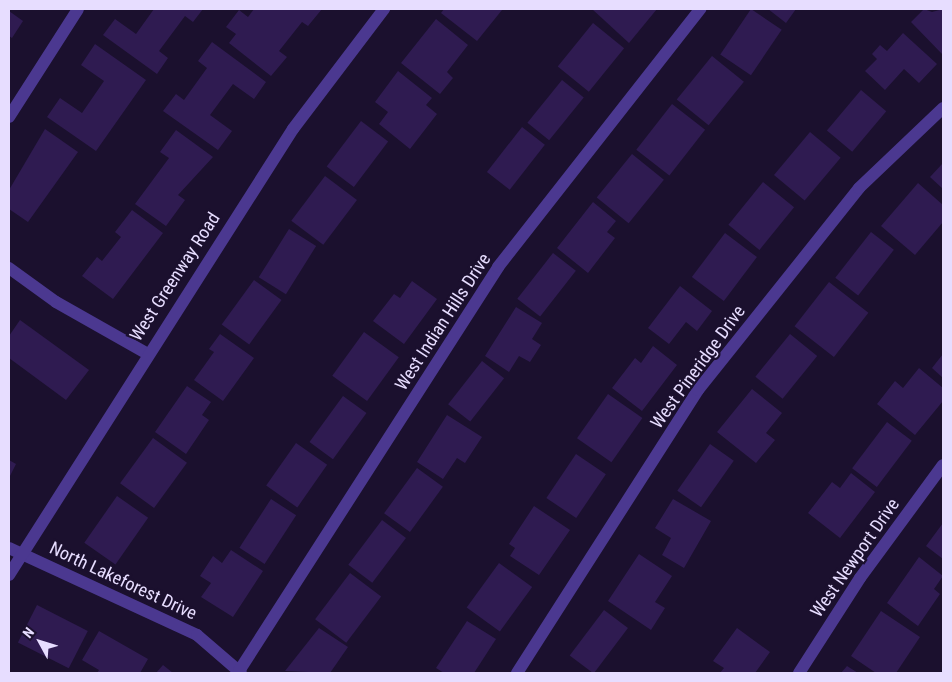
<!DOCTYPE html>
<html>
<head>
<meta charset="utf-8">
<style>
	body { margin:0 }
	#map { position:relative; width:952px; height:682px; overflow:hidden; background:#1b102e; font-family:"Roboto Condensed",sans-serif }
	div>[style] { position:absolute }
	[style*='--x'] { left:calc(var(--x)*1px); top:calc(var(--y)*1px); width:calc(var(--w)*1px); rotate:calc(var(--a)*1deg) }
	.building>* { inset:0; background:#2f1b51; transform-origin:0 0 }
	.minor>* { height:12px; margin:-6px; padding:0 6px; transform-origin:6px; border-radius:6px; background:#4b3890 }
	.tertiary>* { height:12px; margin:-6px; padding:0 6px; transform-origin:6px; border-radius:6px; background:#4b3890 }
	span { translate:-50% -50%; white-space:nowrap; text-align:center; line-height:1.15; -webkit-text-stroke:4.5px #1b102e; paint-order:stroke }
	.street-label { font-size:18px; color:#e7ddff }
	.frame { position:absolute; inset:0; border:10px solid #e7ddff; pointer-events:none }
	.north { position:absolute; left:15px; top:617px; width:50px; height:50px; -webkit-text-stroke:4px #1b102e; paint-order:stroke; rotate:309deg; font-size:14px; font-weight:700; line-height:20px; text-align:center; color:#e7ddff }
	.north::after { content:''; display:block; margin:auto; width:18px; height:22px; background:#e7ddff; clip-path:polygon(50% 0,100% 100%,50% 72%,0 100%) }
</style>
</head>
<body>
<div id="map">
	<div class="building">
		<i style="clip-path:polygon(154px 9px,203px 9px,193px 22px,185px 16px,159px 51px,168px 58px,157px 74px,103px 35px,115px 19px,136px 34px)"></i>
		<i style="clip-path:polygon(254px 9px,322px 9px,308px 26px,302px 22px,279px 51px,287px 57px,271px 76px,229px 43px,236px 34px,226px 27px,239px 10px,248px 17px)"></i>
		<i style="clip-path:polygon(444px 9px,501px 9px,502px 10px,477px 41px,441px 13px)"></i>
		<i style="clip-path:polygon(592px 9px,657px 9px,629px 43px)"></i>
		<i style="left:751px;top:9px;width:37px;height:55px;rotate:34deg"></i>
		<i style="clip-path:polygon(768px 9px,796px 9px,786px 23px)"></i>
		<i style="clip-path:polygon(924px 9px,932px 12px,943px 9px,943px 55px,911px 22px)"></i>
		<i style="clip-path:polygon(9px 11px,23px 21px,12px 38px,9px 36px)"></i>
		<i style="clip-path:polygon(436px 19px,468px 45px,447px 72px,453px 78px,440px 94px,401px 63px)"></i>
		<i style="left:593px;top:23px;width:40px;height:56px;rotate:39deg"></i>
		<i style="clip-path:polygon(903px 33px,937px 64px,919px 83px,904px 69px,885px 90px,865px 71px,877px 59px,872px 54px,880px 45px,887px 51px)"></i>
		<i style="clip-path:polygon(212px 42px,266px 82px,254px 99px,233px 84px,210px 115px,232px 131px,218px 150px,163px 111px,176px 94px,184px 100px,207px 68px,198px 61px)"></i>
		<i style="clip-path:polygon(95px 44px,146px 80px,96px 151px,47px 117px,60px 98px,82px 113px,104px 81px,81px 65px)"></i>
		<i style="left:712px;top:56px;width:41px;height:56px;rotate:39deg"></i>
		<i style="clip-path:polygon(398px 71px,432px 98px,426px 105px,437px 114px,410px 149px,379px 124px,388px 112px,375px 102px)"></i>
		<i style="left:562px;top:80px;width:28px;height:55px;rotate:39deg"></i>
		<i style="left:861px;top:90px;width:33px;height:53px;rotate:40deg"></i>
		<i style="left:672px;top:104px;width:42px;height:58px;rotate:38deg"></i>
		<i style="left:361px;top:121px;width:34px;height:57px;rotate:37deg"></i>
		<i style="left:522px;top:127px;width:29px;height:57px;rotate:38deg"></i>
		<i style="clip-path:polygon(45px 129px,78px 152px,28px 222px,9px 209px,9px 190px)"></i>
		<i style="clip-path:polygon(176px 130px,213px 157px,178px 195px,185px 200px,166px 226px,135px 204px,169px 158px,160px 152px)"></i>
		<i style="left:810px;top:132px;width:40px;height:56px;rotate:40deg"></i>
		<i style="left:632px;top:154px;width:41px;height:56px;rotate:39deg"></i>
		<i style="clip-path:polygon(943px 163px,943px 189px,930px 177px)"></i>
		<i style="left:325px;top:176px;width:40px;height:56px;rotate:37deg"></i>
		<i style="left:763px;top:182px;width:40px;height:55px;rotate:39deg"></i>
		<i style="clip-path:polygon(918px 183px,943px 205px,943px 222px,915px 255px,881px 226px)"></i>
		<i style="clip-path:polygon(593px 202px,616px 221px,607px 232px,615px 238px,588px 273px,557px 248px)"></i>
		<i style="clip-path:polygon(132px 210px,163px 233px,113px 299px,82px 276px,97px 257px,102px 261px,121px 237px,115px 232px)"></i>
		<i style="left:289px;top:229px;width:32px;height:57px;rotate:32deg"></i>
		<i style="left:871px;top:232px;width:29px;height:58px;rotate:38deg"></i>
		<i style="left:725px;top:233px;width:40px;height:55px;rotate:37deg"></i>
		<i style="left:553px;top:253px;width:29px;height:58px;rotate:38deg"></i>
		<i style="left:254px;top:280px;width:34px;height:55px;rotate:36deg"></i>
		<i style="clip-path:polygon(412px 281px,437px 299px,404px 344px,373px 321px,394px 294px,400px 298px)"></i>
		<i style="left:829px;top:282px;width:50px;height:56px;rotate:38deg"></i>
		<i style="clip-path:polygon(680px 286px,712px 311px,697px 331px,686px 322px,669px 344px,648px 328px)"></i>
		<i style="clip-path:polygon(516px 307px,542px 323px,532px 339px,541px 345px,530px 362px,519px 356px,509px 372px,485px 356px)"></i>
		<i style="clip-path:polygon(20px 320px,89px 370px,66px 400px,9px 358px,9px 336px)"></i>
		<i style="left:364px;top:332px;width:43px;height:54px;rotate:36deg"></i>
		<i style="clip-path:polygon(220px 334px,254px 358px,223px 401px,194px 380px,214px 352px,209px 349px)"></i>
		<i style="left:790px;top:334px;width:35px;height:55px;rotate:39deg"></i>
		<i style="clip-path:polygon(653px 346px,677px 365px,642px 411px,612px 388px,635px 358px,641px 363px)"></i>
		<i style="clip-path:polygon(943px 354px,943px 378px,932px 368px)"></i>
		<i style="left:482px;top:361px;width:28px;height:55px;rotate:38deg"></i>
		<i style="clip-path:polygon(919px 368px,943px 388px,943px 401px,915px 435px,877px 404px,895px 381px,903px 388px)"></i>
		<i style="clip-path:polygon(187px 386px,211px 402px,202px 415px,209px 420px,186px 454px,155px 432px)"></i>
		<i style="clip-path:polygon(752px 389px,782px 413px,766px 433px,775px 440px,756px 463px,717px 432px)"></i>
		<i style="left:608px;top:394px;width:42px;height:54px;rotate:35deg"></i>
		<i style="left:343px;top:396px;width:29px;height:57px;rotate:36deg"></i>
		<i style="clip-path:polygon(447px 415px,482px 437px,465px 463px,457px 458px,443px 479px,417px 462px)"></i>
		<i style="left:887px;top:422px;width:31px;height:58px;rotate:37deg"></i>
		<i style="left:153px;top:438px;width:42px;height:56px;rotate:36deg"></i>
		<i style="left:296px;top:443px;width:38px;height:52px;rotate:35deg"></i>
		<i style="left:710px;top:444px;width:29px;height:57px;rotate:35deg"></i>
		<i style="left:576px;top:454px;width:36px;height:53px;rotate:34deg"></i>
		<i style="clip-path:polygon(9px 460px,16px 464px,9px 478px)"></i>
		<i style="left:417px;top:468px;width:32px;height:56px;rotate:36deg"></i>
		<i style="clip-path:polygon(851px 473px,875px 492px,840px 538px,808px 513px,832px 482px,840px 488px)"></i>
		<i style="left:117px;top:496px;width:38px;height:57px;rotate:35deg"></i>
		<i style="left:271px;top:499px;width:30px;height:58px;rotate:33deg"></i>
		<i style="clip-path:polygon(673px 499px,711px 521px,684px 568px,662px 555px,671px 538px,655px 528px)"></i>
		<i style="clip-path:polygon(534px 506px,570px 530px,539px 575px,510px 556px,515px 548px,509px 544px)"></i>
		<i style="left:382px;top:520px;width:30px;height:56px;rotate:37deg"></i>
		<i style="clip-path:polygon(943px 523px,943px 559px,926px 546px)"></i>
		<i style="clip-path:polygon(231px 550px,263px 571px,233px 617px,201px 597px,211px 583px,200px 576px,213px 556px,222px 563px)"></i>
		<i style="clip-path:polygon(639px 554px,672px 576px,655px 602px,665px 608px,651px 630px,608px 601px)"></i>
		<i style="clip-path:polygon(919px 557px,943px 576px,934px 589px,940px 594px,918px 626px,887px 603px)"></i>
		<i style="left:499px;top:563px;width:41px;height:55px;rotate:36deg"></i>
		<i style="left:350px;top:573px;width:39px;height:58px;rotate:37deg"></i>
		<i style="left:37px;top:605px;width:57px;height:42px;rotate:27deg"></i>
		<i style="left:604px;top:610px;width:30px;height:57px;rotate:37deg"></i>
		<i style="clip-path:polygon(881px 611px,920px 637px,896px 673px,876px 673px,851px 656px)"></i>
		<i style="clip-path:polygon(467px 621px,496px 639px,474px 673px,444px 673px,436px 668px)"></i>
		<i style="clip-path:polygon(319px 628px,348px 647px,330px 673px,285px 671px)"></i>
		<i style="clip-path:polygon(737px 628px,770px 652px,755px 673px,720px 673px,724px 668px,713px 661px)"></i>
		<i style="clip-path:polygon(99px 631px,148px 659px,140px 673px,97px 673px,99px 670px,82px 660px)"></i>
		<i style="clip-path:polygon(163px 665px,173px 673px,156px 673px)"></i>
		<i style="clip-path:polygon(847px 666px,858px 673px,841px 673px)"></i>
	</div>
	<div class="minor">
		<i style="--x:9;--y:117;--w:128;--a:-57.4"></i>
		<i style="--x:9;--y:268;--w:58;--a:35.9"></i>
		<i style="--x:56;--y:302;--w:103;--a:29.5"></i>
		<i style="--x:9;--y:548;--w:207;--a:24.8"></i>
		<i style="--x:197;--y:635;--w:58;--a:40.8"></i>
		<i style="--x:239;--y:671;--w:480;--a:-57.3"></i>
		<i style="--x:498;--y:267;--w:328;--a:-51.9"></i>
		<i style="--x:517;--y:673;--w:336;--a:-57.4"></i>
		<i style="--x:698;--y:390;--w:258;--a:-51.4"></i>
		<i style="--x:859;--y:188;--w:116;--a:-43.6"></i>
		<i style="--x:799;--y:673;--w:113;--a:-57.3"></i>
		<i style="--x:860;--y:578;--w:140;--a:-53.7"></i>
	</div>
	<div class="tertiary">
		<i style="--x:9;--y:575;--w:529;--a:-57.51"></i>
		<i style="--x:293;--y:129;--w:151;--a:-52.8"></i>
	</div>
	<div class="street-label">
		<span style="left:175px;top:277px;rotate:-57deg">West Greenway Road</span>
		<span style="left:443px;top:322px;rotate:-57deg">West Indian Hills Drive</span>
		<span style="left:698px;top:367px;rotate:-54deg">West Pineridge Drive</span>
		<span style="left:855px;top:558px;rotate:-55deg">West Newport Drive</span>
		<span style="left:123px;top:581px;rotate:25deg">North Lakeforest Drive</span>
	</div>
	<div class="frame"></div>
	<div class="north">N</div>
</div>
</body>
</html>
